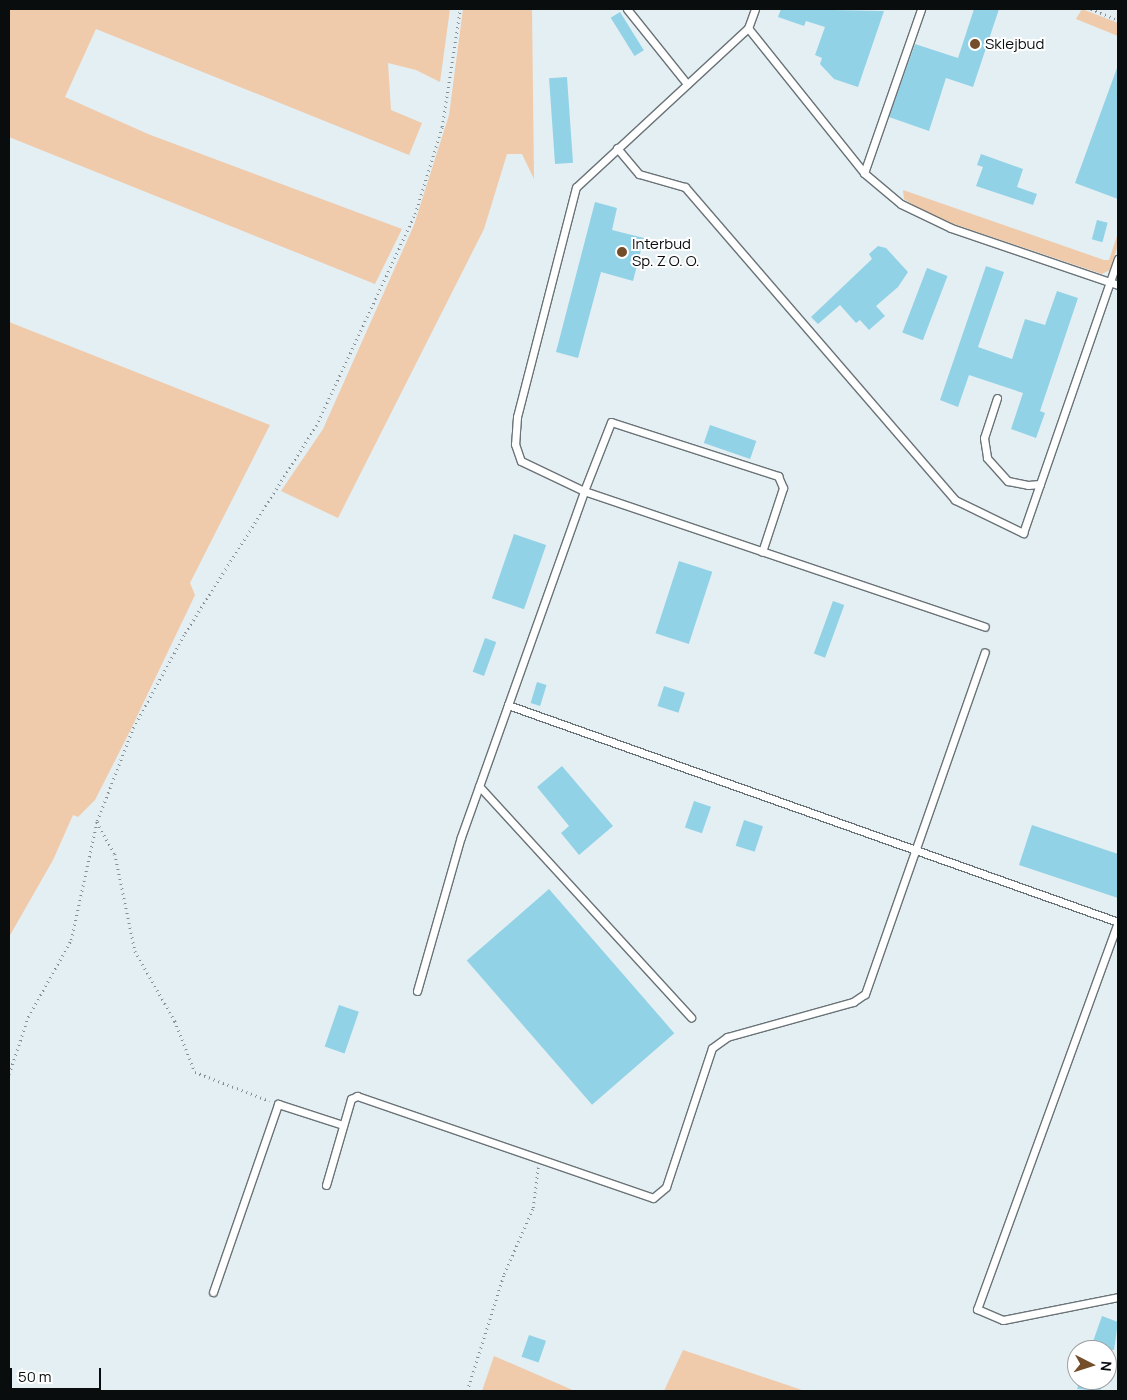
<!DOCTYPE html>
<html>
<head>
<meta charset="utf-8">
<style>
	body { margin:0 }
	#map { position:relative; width:1127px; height:1400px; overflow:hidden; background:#e4eff3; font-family:Manrope,sans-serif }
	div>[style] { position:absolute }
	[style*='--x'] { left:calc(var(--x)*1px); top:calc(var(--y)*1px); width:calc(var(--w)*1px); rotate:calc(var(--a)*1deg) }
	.green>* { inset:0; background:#efcaab }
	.building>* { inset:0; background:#92d2e6; transform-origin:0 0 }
	.path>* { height:2.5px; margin-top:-1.25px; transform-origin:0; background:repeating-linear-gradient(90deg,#878f92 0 1px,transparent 0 5px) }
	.roads { filter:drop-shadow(1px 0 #6a7377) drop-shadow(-1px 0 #6a7377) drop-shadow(0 1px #6a7377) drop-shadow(0 -1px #6a7377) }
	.lane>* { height:7px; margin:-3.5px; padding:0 3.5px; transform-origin:3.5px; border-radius:3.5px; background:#fff }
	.dots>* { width:14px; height:14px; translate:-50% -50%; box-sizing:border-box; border:2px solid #fff; border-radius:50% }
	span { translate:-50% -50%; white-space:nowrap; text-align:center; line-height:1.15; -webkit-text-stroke:4px #fff; paint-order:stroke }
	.poi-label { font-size:15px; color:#090d0e }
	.left { translate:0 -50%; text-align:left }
	.frame { position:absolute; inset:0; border:10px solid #090d0e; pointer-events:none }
	.north { position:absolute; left:1067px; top:1340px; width:50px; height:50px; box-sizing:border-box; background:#fff; border:1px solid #9d9e9f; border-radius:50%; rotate:95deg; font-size:14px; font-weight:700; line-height:20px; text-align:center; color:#090d0e }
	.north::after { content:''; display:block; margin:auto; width:18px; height:22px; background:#744d2a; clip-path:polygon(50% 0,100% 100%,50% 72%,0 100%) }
	.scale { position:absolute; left:10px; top:1368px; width:91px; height:22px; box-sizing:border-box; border:2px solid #090d0e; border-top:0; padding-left:6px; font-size:15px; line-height:18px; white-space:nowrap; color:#090d0e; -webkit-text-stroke:4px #fff; paint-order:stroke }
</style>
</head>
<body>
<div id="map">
	<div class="green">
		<i style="clip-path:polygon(9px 9px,450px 9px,440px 82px,416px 70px,388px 63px,391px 110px,422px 123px,409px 155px,96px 29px,65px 97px,148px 134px,402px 229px,375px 284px,9px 137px)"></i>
		<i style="clip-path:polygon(463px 9px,532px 9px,534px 179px,522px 154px,507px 154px,484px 229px,338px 518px,281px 491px,323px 429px,414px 225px,449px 115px)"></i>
		<i style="clip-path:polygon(1082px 9px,1118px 23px,1118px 36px,1076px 19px)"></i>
		<i style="clip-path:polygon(903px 190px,1104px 260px,1109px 260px,1118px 233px,1118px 245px,1110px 270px,1102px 274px,933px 217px,904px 199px)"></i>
		<i style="clip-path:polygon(9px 322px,270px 425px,190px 583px,195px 595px,129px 733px,95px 800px,78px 817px,73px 815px,53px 860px,9px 937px)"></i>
		<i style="clip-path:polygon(683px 1350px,802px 1390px,806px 1391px,664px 1391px)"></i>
		<i style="clip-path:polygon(494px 1356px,575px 1391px,482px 1391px)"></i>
	</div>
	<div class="building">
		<i style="clip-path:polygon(781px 9px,884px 11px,858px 87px,834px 79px,820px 64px,822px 58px,815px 55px,825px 27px,806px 21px,804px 26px,778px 17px)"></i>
		<i style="clip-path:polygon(974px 9px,999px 9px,973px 87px,946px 78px,929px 131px,889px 117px,915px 44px,958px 58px)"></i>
		<i style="left:620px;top:12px;width:45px;height:11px;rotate:58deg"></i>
		<i style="clip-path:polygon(1117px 68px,1118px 68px,1118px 199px,1075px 183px)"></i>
		<i style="left:567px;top:77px;width:86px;height:18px;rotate:86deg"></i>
		<i style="clip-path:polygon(981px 154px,1023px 169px,1017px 187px,1037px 194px,1033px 205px,976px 186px,983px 167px,977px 165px)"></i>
		<i style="clip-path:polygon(595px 202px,617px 208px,612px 230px,644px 238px,633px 281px,601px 272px,578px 358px,556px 352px)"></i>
		<i style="left:1097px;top:220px;width:11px;height:20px;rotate:15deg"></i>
		<i style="clip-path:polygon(878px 246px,886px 248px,908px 272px,898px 287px,876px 306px,885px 316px,869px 330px,860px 320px,856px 323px,840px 305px,818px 324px,811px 317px,872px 259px,869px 254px)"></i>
		<i style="clip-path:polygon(986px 266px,1004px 272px,978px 347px,1012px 359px,1025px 319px,1045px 325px,1057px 291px,1078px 298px,1040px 411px,1045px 413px,1036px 438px,1011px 429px,1023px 393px,969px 375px,958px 407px,940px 400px)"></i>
		<i style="left:927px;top:268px;width:22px;height:69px;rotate:21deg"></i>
		<i style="left:710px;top:425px;width:49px;height:19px;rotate:19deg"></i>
		<i style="left:514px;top:534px;width:34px;height:68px;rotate:19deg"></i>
		<i style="left:679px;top:561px;width:35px;height:76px;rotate:18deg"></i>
		<i style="left:833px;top:601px;width:12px;height:56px;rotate:20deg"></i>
		<i style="left:485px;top:638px;width:12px;height:36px;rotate:20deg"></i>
		<i style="left:537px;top:682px;width:10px;height:22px;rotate:17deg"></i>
		<i style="left:664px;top:686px;width:22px;height:21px;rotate:18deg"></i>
		<i style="clip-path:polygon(562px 766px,613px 826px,579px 855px,561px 833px,569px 826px,537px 787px)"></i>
		<i style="left:694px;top:801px;width:18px;height:28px;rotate:19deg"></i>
		<i style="left:744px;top:820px;width:20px;height:27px;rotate:18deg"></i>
		<i style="clip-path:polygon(1032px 825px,1118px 854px,1118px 898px,1019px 865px)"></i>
		<i style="left:549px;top:889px;width:191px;height:109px;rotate:49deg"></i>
		<i style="left:339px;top:1005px;width:21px;height:44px;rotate:19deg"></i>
		<i style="clip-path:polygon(1102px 1316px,1118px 1322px,1114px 1350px,1090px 1350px)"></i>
		<i style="left:529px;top:1335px;width:18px;height:23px;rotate:19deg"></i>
		<i style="clip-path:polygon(1080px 1380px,1104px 1380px,1100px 1391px,1077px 1389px)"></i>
	</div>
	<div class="path">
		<i style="--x:1091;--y:9;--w:29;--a:22"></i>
		<i style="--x:97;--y:822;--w:37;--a:61"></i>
		<i style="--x:115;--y:854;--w:99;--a:78.3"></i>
		<i style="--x:135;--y:951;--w:81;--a:60.3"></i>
		<i style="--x:175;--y:1021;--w:55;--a:68.6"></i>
		<i style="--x:195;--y:1072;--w:80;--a:21.1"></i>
		<i style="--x:9;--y:1074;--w:60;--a:-71.6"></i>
		<i style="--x:28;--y:1017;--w:88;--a:-60.8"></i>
		<i style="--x:71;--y:940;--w:122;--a:-77.7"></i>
		<i style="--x:97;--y:821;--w:100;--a:-68.8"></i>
		<i style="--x:133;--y:728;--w:108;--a:-61.3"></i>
		<i style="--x:185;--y:633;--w:245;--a:-57.7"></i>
		<i style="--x:316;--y:426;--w:234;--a:-65"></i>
		<i style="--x:415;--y:214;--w:91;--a:-72.8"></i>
		<i style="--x:442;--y:127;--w:119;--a:-81.3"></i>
		<i style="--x:467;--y:1391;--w:123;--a:-72.5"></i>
		<i style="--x:504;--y:1274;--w:72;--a:-66.3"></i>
		<i style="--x:533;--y:1208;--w:41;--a:-83"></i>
	</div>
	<div class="roads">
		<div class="lane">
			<i style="--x:627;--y:9;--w:96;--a:51.3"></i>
			<i style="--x:755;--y:9;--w:20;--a:110"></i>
			<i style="--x:748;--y:28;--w:234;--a:137.2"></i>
			<i style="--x:576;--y:187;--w:237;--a:104.4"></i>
			<i style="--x:517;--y:417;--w:27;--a:94"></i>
			<i style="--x:515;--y:444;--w:18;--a:71"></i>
			<i style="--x:521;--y:461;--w:70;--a:25.5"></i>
			<i style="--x:584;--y:491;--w:423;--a:18.7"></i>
			<i style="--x:748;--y:28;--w:186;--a:51.3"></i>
			<i style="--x:864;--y:173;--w:48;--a:40"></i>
			<i style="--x:901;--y:204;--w:55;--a:25.6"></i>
			<i style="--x:951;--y:228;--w:176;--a:18.8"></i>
			<i style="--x:617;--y:148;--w:34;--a:50"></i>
			<i style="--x:639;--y:174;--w:48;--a:15.8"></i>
			<i style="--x:685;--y:187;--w:413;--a:49.2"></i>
			<i style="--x:955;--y:500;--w:76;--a:25.9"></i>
			<i style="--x:1023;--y:533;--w:290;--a:-70.9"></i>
			<i style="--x:864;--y:173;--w:174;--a:-70.8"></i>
			<i style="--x:997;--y:398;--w:42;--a:108"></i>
			<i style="--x:984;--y:438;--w:20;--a:81"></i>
			<i style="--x:987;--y:458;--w:31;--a:48"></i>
			<i style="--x:1008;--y:481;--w:20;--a:11"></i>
			<i style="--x:1028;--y:485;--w:12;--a:-5"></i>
			<i style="--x:508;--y:705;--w:647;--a:19.58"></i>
			<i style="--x:479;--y:786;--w:314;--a:47.5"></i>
			<i style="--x:1118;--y:922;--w:412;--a:110"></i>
			<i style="--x:977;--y:1309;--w:28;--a:23"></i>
			<i style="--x:1003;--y:1320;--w:117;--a:-11.3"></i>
			<i style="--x:417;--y:991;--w:160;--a:-74.1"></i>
			<i style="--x:461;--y:837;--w:367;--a:-70.4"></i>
			<i style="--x:584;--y:491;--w:74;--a:-68.6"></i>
			<i style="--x:611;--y:422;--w:176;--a:17.9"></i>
			<i style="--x:778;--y:476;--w:13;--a:67"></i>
			<i style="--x:783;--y:488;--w:67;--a:108.2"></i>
			<i style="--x:326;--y:1185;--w:90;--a:-73.8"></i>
			<i style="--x:351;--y:1099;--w:7;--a:-27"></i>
			<i style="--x:357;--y:1096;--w:313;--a:19"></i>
			<i style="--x:653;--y:1198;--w:17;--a:-40"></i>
			<i style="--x:666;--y:1187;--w:146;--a:-71.7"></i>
			<i style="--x:712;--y:1048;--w:19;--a:-36"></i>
			<i style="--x:727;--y:1037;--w:131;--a:-15.5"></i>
			<i style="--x:853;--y:1002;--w:14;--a:-34"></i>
			<i style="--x:865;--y:994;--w:362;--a:-70.7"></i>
			<i style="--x:213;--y:1292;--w:199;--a:-70.9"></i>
			<i style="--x:278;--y:1104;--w:68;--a:17.9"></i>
		</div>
	</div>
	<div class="dots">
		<i style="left:975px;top:44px;background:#744d2a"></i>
		<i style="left:622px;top:252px;background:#744d2a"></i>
	</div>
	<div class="poi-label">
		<span class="left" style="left:985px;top:44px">Sklejbud</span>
		<span class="left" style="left:632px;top:252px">Interbud<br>Sp. Z O. O.</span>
	</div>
	<div class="frame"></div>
	<div class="north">N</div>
	<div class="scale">50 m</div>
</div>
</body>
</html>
